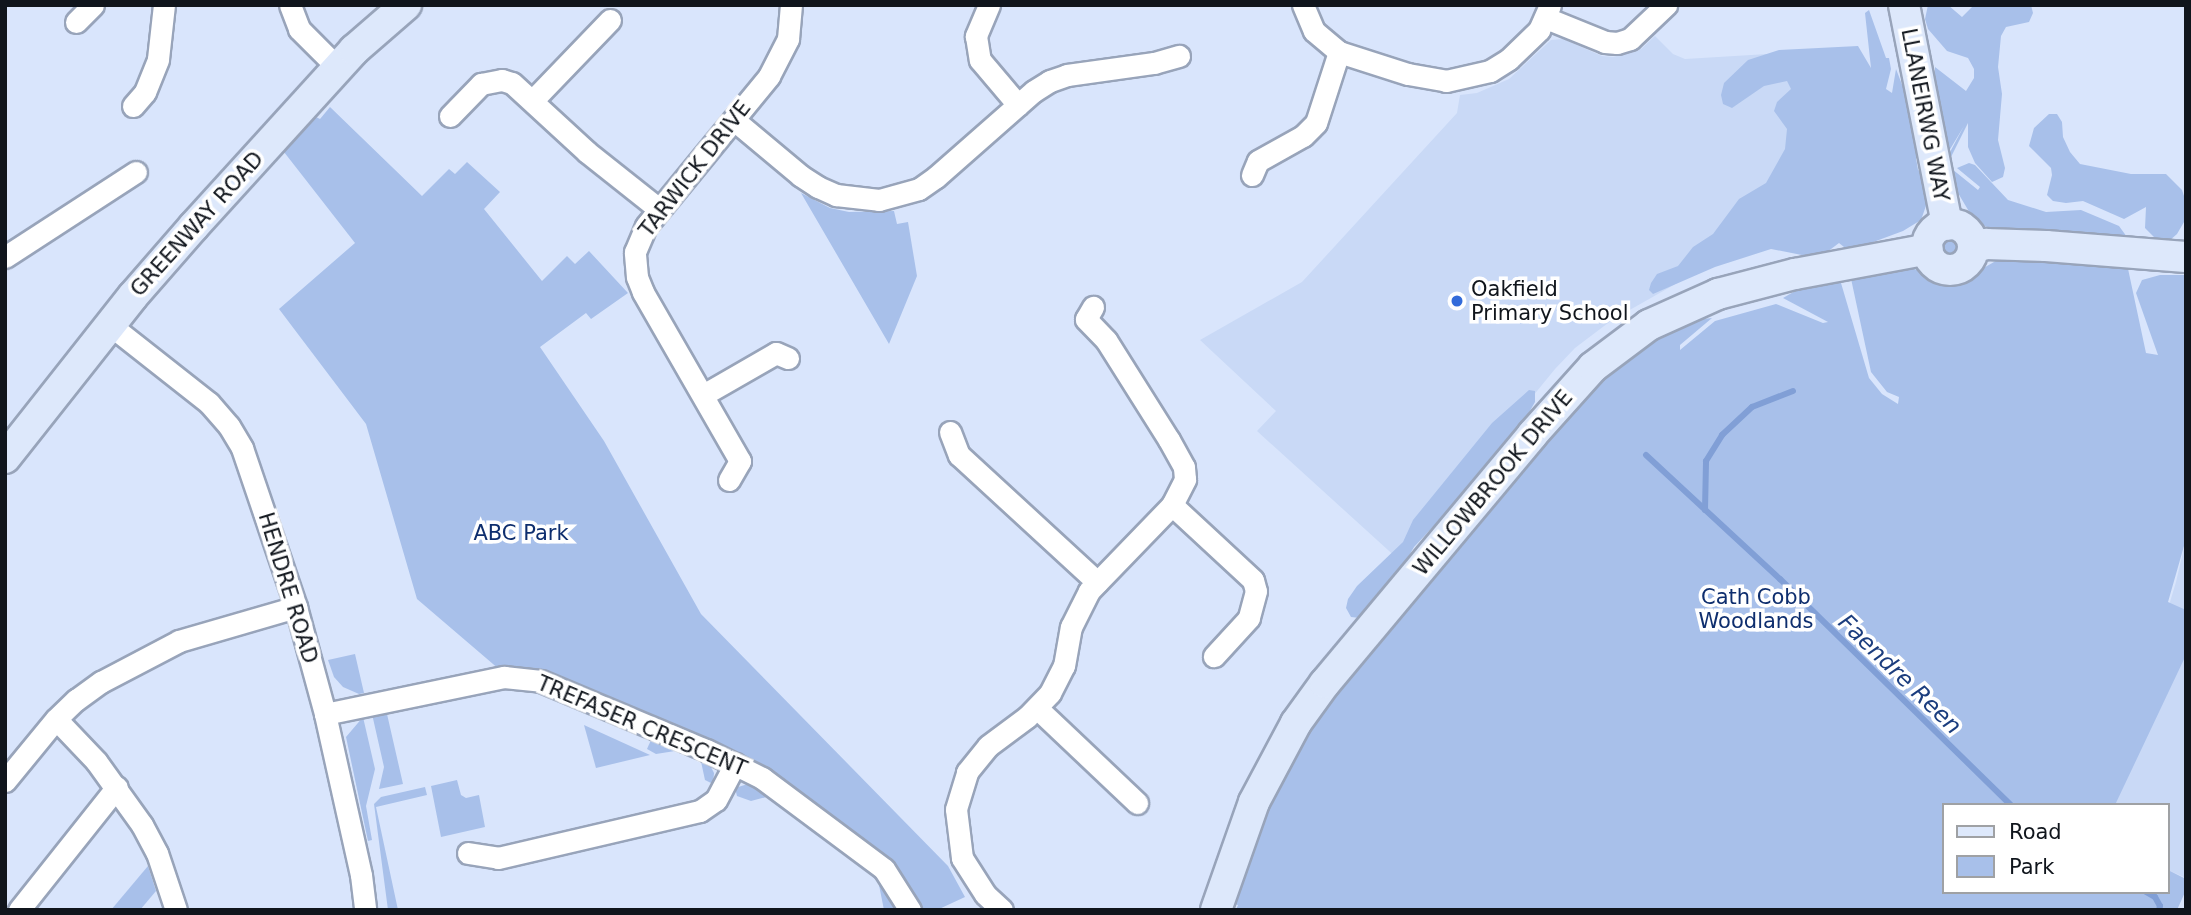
<!DOCTYPE html>
<html>
<head>
<meta charset="utf-8">
<style>
	body { margin:0 }
	#map { position:relative; width:2191px; height:915px; overflow:hidden; background:#d9e5fc; font-family:"DejaVu Sans",sans-serif }
	div>[style] { position:absolute }
	[style*='--x'] { left:calc(var(--x)*1px); top:calc(var(--y)*1px); width:calc(var(--w)*1px); rotate:calc(var(--a)*1deg) }
	.built>* { inset:0; background:#c9d9f6 }
	.green>* { inset:0; background:#a8c0ea }
	.round { border-radius:50% }
	.stream>* { height:6px; margin:-3px; padding:0 3px; transform-origin:3px; border-radius:3px; background:#819fd6 }
	.roads { filter:drop-shadow(2px 0 #98a4ba) drop-shadow(-2px 0 #98a4ba) drop-shadow(0 2px #98a4ba) drop-shadow(0 -2px #98a4ba) }
	.street>* { height:21px; margin:-10.5px; padding:0 10.5px; transform-origin:10.5px; border-radius:10.5px; background:#fff }
	.secondary>* { height:30px; margin:-15px; padding:0 15px; transform-origin:15px; border-radius:15px; background:#dde8fb }
	.secondary>.ring { margin:-15px; padding:0; box-sizing:content-box; background:none; border:30px solid #dde8fb; border-radius:50% }
	.dots>* { width:19px; height:19px; translate:-50% -50%; box-sizing:border-box; border:4px solid #fff; border-radius:50% }
	span { translate:-50% -50%; white-space:nowrap; text-align:center; line-height:1.15; -webkit-text-stroke:7px #fff; paint-order:stroke }
	.street-label { font-size:21px; color:#10151c }
	.poi-label { font-size:21px; color:#10151c }
	.left { translate:0 -50%; text-align:left }
	.park-label { font-size:21px; color:#0e2e6e }
	.water-label { font-size:23px; color:#1b3d7e; font-style:italic }
	.frame { position:absolute; inset:0; border:7px solid #10151c; pointer-events:none }
	.legend { position:absolute; left:1942px; top:803px; width:228px; height:91px; box-sizing:border-box; background:#fff; border:2px solid #9fa1a4; margin:0; padding:9px 12px; list-style:none; font-size:21px; color:#10151c }
	.legend li { display:flex; align-items:center; gap:14px; height:35px }
	.legend b { width:35px; border:2px solid #9fa1a4 }
</style>
</head>
<body>
<div id="map">
	<div class="built">
		<i style="clip-path:polygon(1655px 36px,1673px 54px,1685px 59px,1851px 49px,1824px 200px,1612px 320px,1575px 348px,1555px 369px,1399px 560px,1257px 431px,1276px 411px,1200px 340px,1302px 282px,1457px 113px,1460px 95px,1477px 93px,1509px 79px,1551px 40px,1563px 39px,1602px 56px,1613px 57px,1641px 49px)"></i>
		<i style="clip-path:polygon(2186px 539px,2186px 878px,2168px 870px,2168px 805px,2109px 805px,2176px 582px)"></i>
	</div>
	<div class="green">
		<i style="clip-path:polygon(1928px 5px,1948px 5px,1962px 17px,1974px 5px,2031px 5px,2033px 13px,2029px 22px,2006px 27px,2001px 36px,1998px 67px,2002px 94px,1998px 140px,2005px 168px,2003px 177px,1992px 182px,1975px 163px,1968px 147px,1968px 123px,1951px 157px,1950px 152px,1964px 126px,1949px 151px,1941px 151px,1935px 112px,1935px 67px,1966px 91px,1974px 78px,1974px 69px,1968px 58px,1947px 51px,1928px 29px,1925px 19px)"></i>
		<i style="clip-path:polygon(1869px 10px,1886px 58px,1889px 58px,1891px 69px,1886px 89px,1892px 93px,1896px 69px,1915px 118px,1922px 156px,1916px 158px,1918px 170px,1923px 173px,1927px 203px,1921px 220px,1903px 231px,1849px 251px,1839px 243px,1823px 255px,1812px 257px,1771px 249px,1715px 267px,1653px 294px,1649px 290px,1651px 283px,1657px 274px,1678px 266px,1693px 247px,1713px 234px,1739px 199px,1766px 183px,1785px 149px,1787px 129px,1774px 111px,1777px 102px,1791px 89px,1787px 81px,1764px 86px,1732px 108px,1723px 104px,1721px 95px,1724px 83px,1748px 60px,1779px 50px,1858px 46px,1871px 68px,1865px 13px)"></i>
		<i style="clip-path:polygon(330px 107px,422px 196px,449px 169px,455px 174px,467px 162px,500px 192px,484px 209px,542px 281px,567px 256px,575px 264px,589px 251px,628px 293px,591px 319px,586px 313px,540px 347px,604px 441px,701px 614px,948px 866px,965px 897px,937px 910px,919px 910px,766px 771px,500px 670px,417px 599px,366px 424px,279px 309px,355px 243px,284px 152px,316px 117px,320px 119px)"></i>
		<i style="clip-path:polygon(2049px 114px,2057px 114px,2062px 122px,2063px 137px,2070px 152px,2080px 164px,2131px 174px,2166px 174px,2182px 190px,2186px 202px,2184px 222px,2177px 234px,2169px 241px,2158px 241px,2145px 228px,2146px 207px,2124px 219px,2083px 201px,2066px 203px,2053px 201px,2047px 195px,2052px 175px,2051px 168px,2029px 146px,2034px 128px)"></i>
		<i style="clip-path:polygon(1969px 163px,1975px 165px,2008px 200px,2046px 212px,2081px 210px,2119px 226px,2127px 237px,2004px 231px,1984px 226px,1974px 220px,1945px 171px,1952px 169px,1978px 190px,1980px 187px,1957px 168px)"></i>
		<i style="clip-path:polygon(801px 193px,830px 208px,849px 212px,894px 211px,897px 224px,908px 222px,917px 276px,889px 344px)"></i>
		<i class="round" style="left:1940px;top:236px;width:22px;height:22px"></i>
		<i style="clip-path:polygon(2001px 258px,2127px 264px,2146px 353px,2158px 355px,2136px 293px,2142px 280px,2160px 275px,2186px 275px,2186px 539px,2168px 602px,2186px 610px,2186px 655px,2115px 805px,1944px 805px,1944px 892px,2168px 892px,2168px 870px,2186px 879px,2186px 890px,2177px 910px,1236px 910px,1238px 905px,1233px 904px,1272px 790px,1300px 734px,1577px 397px,1676px 322px,1712px 318px,1680px 345px,1680px 350px,1715px 321px,1776px 304px,1823px 323px,1828px 322px,1783px 298px,1816px 279px,1836px 275px,1837px 283px,1841px 283px,1869px 378px,1882px 394px,1898px 404px,1899px 397px,1887px 392px,1871px 372px,1850px 274px,1895px 265px,1912px 268px,1940px 280px,1959px 282px)"></i>
		<i style="clip-path:polygon(1529px 390px,1535px 391px,1535px 402px,1512px 442px,1414px 547px,1393px 583px,1360px 618px,1351px 617px,1346px 608px,1348px 599px,1357px 586px,1403px 542px,1413px 520px,1492px 423px)"></i>
		<i style="clip-path:polygon(355px 654px,364px 693px,359px 694px,343px 687px,334px 677px,328px 660px)"></i>
		<i style="clip-path:polygon(384px 712px,387px 714px,403px 784px,379px 789px,384px 767px,372px 714px)"></i>
		<i style="clip-path:polygon(363px 717px,375px 769px,366px 806px,372px 840px,368px 841px,346px 737px)"></i>
		<i style="clip-path:polygon(584px 725px,650px 755px,596px 768px)"></i>
		<i style="clip-path:polygon(651px 740px,675px 751px,656px 754px,647px 749px)"></i>
		<i style="clip-path:polygon(700px 757px,709px 763px,714px 773px,713px 784px,705px 780px)"></i>
		<i style="clip-path:polygon(457px 780px,461px 795px,466px 798px,479px 795px,485px 827px,441px 837px,431px 786px)"></i>
		<i style="clip-path:polygon(751px 783px,774px 795px,751px 801px,737px 796px,735px 788px)"></i>
		<i style="clip-path:polygon(425px 787px,427px 795px,376px 807px,398px 910px,388px 910px,374px 804px,381px 797px)"></i>
		<i style="clip-path:polygon(148px 866px,156px 891px,140px 910px,111px 910px)"></i>
		<i style="clip-path:polygon(884px 882px,901px 910px,884px 910px,879px 885px)"></i>
	</div>
	<div class="stream">
		<i style="--x:1646;--y:455;--w:183;--a:42.8"></i>
		<i style="--x:1780;--y:579;--w:323;--a:44.4"></i>
		<i style="--x:1705;--y:510;--w:49;--a:-88.8"></i>
		<i style="--x:1706;--y:461;--w:31;--a:-58"></i>
		<i style="--x:1722;--y:435;--w:41;--a:-43"></i>
		<i style="--x:1752;--y:407;--w:44;--a:-21.3"></i>
		<i style="--x:2146;--y:892;--w:10;--a:29"></i>
		<i style="--x:2155;--y:897;--w:10;--a:61"></i>
		<i style="--x:2160;--y:906;--w:4;--a:104"></i>
	</div>
	<div class="roads">
		<div class="street">
			<i style="--x:290;--y:5;--w:26;--a:69"></i>
			<i style="--x:299;--y:29;--w:55;--a:45"></i>
			<i style="--x:989;--y:5;--w:34;--a:113"></i>
			<i style="--x:976;--y:36;--w:24;--a:81"></i>
			<i style="--x:980;--y:60;--w:59;--a:49.8"></i>
			<i style="--x:1303;--y:5;--w:28;--a:67"></i>
			<i style="--x:1314;--y:31;--w:33;--a:40"></i>
			<i style="--x:1339;--y:52;--w:72;--a:17.7"></i>
			<i style="--x:1408;--y:74;--w:39;--a:10"></i>
			<i style="--x:1446;--y:81;--w:45;--a:-12.8"></i>
			<i style="--x:1490;--y:71;--w:22;--a:-32"></i>
			<i style="--x:1509;--y:59;--w:42;--a:-44"></i>
			<i style="--x:1539;--y:30;--w:27;--a:-66"></i>
			<i style="--x:1546;--y:18;--w:64;--a:22.1"></i>
			<i style="--x:1605;--y:42;--w:12;--a:5"></i>
			<i style="--x:1617;--y:43;--w:14;--a:-17"></i>
			<i style="--x:1630;--y:39;--w:50;--a:-43.4"></i>
			<i style="--x:76;--y:22;--w:24;--a:-45"></i>
			<i style="--x:533;--y:100;--w:111;--a:-46.1"></i>
			<i style="--x:133;--y:106;--w:18;--a:-49"></i>
			<i style="--x:145;--y:92;--w:35;--a:-68"></i>
			<i style="--x:158;--y:59;--w:54;--a:-83.7"></i>
			<i style="--x:450;--y:116;--w:45;--a:-45.9"></i>
			<i style="--x:481;--y:84;--w:21;--a:-11"></i>
			<i style="--x:502;--y:80;--w:10;--a:17"></i>
			<i style="--x:512;--y:83;--w:102;--a:42.6"></i>
			<i style="--x:587;--y:152;--w:92;--a:38.4"></i>
			<i style="--x:734;--y:120;--w:87;--a:39.9"></i>
			<i style="--x:801;--y:176;--w:20;--a:33"></i>
			<i style="--x:818;--y:187;--w:20;--a:24"></i>
			<i style="--x:836;--y:195;--w:43;--a:6.6"></i>
			<i style="--x:879;--y:200;--w:41;--a:-15.4"></i>
			<i style="--x:919;--y:189;--w:21;--a:-35"></i>
			<i style="--x:936;--y:177;--w:130;--a:-41.3"></i>
			<i style="--x:1034;--y:91;--w:19;--a:-32"></i>
			<i style="--x:1050;--y:81;--w:18;--a:-19"></i>
			<i style="--x:1067;--y:75;--w:88;--a:-7.9"></i>
			<i style="--x:1154;--y:63;--w:26;--a:-16"></i>
			<i style="--x:1252;--y:175;--w:15;--a:-67"></i>
			<i style="--x:1258;--y:161;--w:51;--a:-29.1"></i>
			<i style="--x:1303;--y:136;--w:18;--a:-45"></i>
			<i style="--x:1316;--y:123;--w:75;--a:-72.1"></i>
			<i style="--x:5;--y:257;--w:156;--a:-33"></i>
			<i style="--x:110;--y:325;--w:126;--a:38.2"></i>
			<i style="--x:209;--y:403;--w:30;--a:49"></i>
			<i style="--x:229;--y:426;--w:26;--a:59"></i>
			<i style="--x:242;--y:448;--w:168;--a:71.2"></i>
			<i style="--x:296;--y:607;--w:111;--a:74.8"></i>
			<i style="--x:325;--y:714;--w:165;--a:77.4"></i>
			<i style="--x:361;--y:875;--w:35;--a:83"></i>
			<i style="--x:703;--y:395;--w:84;--a:-29.9"></i>
			<i style="--x:776;--y:353;--w:13;--a:23"></i>
			<i style="--x:950;--y:432;--w:25;--a:69"></i>
			<i style="--x:959;--y:455;--w:188;--a:42.6"></i>
			<i style="--x:729;--y:480;--w:22;--a:-60"></i>
			<i style="--x:740;--y:461;--w:195;--a:-119.9"></i>
			<i style="--x:643;--y:292;--w:16;--a:-112"></i>
			<i style="--x:637;--y:277;--w:25;--a:-95"></i>
			<i style="--x:635;--y:252;--w:28;--a:-67"></i>
			<i style="--x:646;--y:226;--w:194;--a:-50.6"></i>
			<i style="--x:769;--y:76;--w:42;--a:-62.8"></i>
			<i style="--x:788;--y:39;--w:34;--a:-85"></i>
			<i style="--x:1172;--y:505;--w:110;--a:42.8"></i>
			<i style="--x:1253;--y:580;--w:11;--a:75"></i>
			<i style="--x:1256;--y:591;--w:28;--a:105"></i>
			<i style="--x:1249;--y:618;--w:52;--a:132.6"></i>
			<i style="--x:1037;--y:708;--w:138;--a:43.5"></i>
			<i style="--x:325;--y:714;--w:183;--a:-11.7"></i>
			<i style="--x:504;--y:677;--w:37;--a:6"></i>
			<i style="--x:541;--y:681;--w:179;--a:22.7"></i>
			<i style="--x:706;--y:750;--w:63;--a:26.6"></i>
			<i style="--x:762;--y:778;--w:152;--a:36.7"></i>
			<i style="--x:884;--y:869;--w:49;--a:57.6"></i>
			<i style="--x:56;--y:719;--w:58;--a:46.4"></i>
			<i style="--x:96;--y:761;--w:79;--a:54.3"></i>
			<i style="--x:142;--y:825;--w:32;--a:62"></i>
			<i style="--x:157;--y:853;--w:60;--a:71.6"></i>
			<i style="--x:5;--y:781;--w:80;--a:-50.6"></i>
			<i style="--x:56;--y:719;--w:28;--a:-44"></i>
			<i style="--x:76;--y:700;--w:31;--a:-36"></i>
			<i style="--x:101;--y:682;--w:88;--a:-27.7"></i>
			<i style="--x:179;--y:641;--w:122;--a:-16.2"></i>
			<i style="--x:468;--y:853;--w:30;--a:9"></i>
			<i style="--x:498;--y:858;--w:207;--a:-13.1"></i>
			<i style="--x:700;--y:811;--w:19;--a:-35"></i>
			<i style="--x:716;--y:800;--w:41;--a:-62.2"></i>
			<i style="--x:19;--y:910;--w:157;--a:-51.5"></i>
			<i style="--x:1002;--y:910;--w:23;--a:-137"></i>
			<i style="--x:985;--y:894;--w:43;--a:-122.6"></i>
			<i style="--x:962;--y:858;--w:49;--a:-97"></i>
			<i style="--x:956;--y:809;--w:39;--a:-73"></i>
			<i style="--x:967;--y:772;--w:33;--a:-51"></i>
			<i style="--x:988;--y:746;--w:49;--a:-36.6"></i>
			<i style="--x:1027;--y:717;--w:33;--a:-46"></i>
			<i style="--x:1050;--y:693;--w:30;--a:-63"></i>
			<i style="--x:1064;--y:666;--w:40;--a:-80"></i>
			<i style="--x:1071;--y:627;--w:40;--a:-63.4"></i>
			<i style="--x:1089;--y:591;--w:120;--a:-46"></i>
			<i style="--x:1172;--y:505;--w:29;--a:-63"></i>
			<i style="--x:1185;--y:479;--w:12;--a:-95"></i>
			<i style="--x:1184;--y:467;--w:31;--a:-119"></i>
			<i style="--x:1169;--y:440;--w:118;--a:-122.2"></i>
			<i style="--x:1106;--y:340;--w:29;--a:-134"></i>
			<i style="--x:1086;--y:319;--w:14;--a:-60"></i>
		</div>
		<div class="secondary">
			<i style="--x:1904;--y:5;--w:224;--a:78.9"></i>
			<i class="ring" style="left:1927px;top:224px;width:16px;height:16px"></i>
			<i style="--x:1973;--y:248;--w:14;--a:-17"></i>
			<i style="--x:1986;--y:244;--w:60;--a:1.9"></i>
			<i style="--x:2046;--y:246;--w:140;--a:4.5"></i>
			<i style="--x:5;--y:458;--w:206;--a:-51.7"></i>
			<i style="--x:133;--y:296;--w:93;--a:-48.9"></i>
			<i style="--x:194;--y:226;--w:238;--a:-47.7"></i>
			<i style="--x:354;--y:50;--w:69;--a:-40.9"></i>
			<i style="--x:1216;--y:910;--w:114;--a:-70.6"></i>
			<i style="--x:1254;--y:802;--w:89;--a:-62"></i>
			<i style="--x:1296;--y:723;--w:49;--a:-54.1"></i>
			<i style="--x:1325;--y:683;--w:323;--a:-50.1"></i>
			<i style="--x:1532;--y:435;--w:91;--a:-48.1"></i>
			<i style="--x:1593;--y:367;--w:70;--a:-36.9"></i>
			<i style="--x:1649;--y:325;--w:76;--a:-24.2"></i>
			<i style="--x:1718;--y:294;--w:80;--a:-14.6"></i>
			<i style="--x:1795;--y:274;--w:135;--a:-10.6"></i>
		</div>
	</div>
	<div class="dots">
		<i style="left:1457px;top:301px;background:#336bda"></i>
	</div>
	<div class="street-label">
		<span style="left:1925px;top:115px;rotate:79deg">LLANEIRWG WAY</span>
		<span style="left:695px;top:169px;rotate:-52deg">TARWICK DRIVE</span>
		<span style="left:197px;top:224px;rotate:-48deg">GREENWAY ROAD</span>
		<span style="left:1493px;top:483px;rotate:-50deg">WILLOWBROOK DRIVE</span>
		<span style="left:288px;top:588px;rotate:73deg">HENDRE ROAD</span>
		<span style="left:642px;top:726px;rotate:23deg">TREFASER CRESCENT</span>
	</div>
	<div class="poi-label">
		<span class="left" style="left:1471px;top:301px">Oakfield<br>Primary School</span>
	</div>
	<div class="park-label">
		<span style="left:521px;top:533px">ABC Park</span>
		<span style="left:1756px;top:609px">Cath Cobb<br>Woodlands</span>
	</div>
	<div class="water-label">
		<span style="left:1900px;top:674px;rotate:44deg">Faendre Reen</span>
	</div>
	<div class="frame"></div>
	<ul class="legend">
	<li><b style="height:9px;background:#dde8fb"></b>Road</li>
	<li><b style="height:19px;background:#a8c0ea"></b>Park</li>
	</ul>
</div>
</body>
</html>
